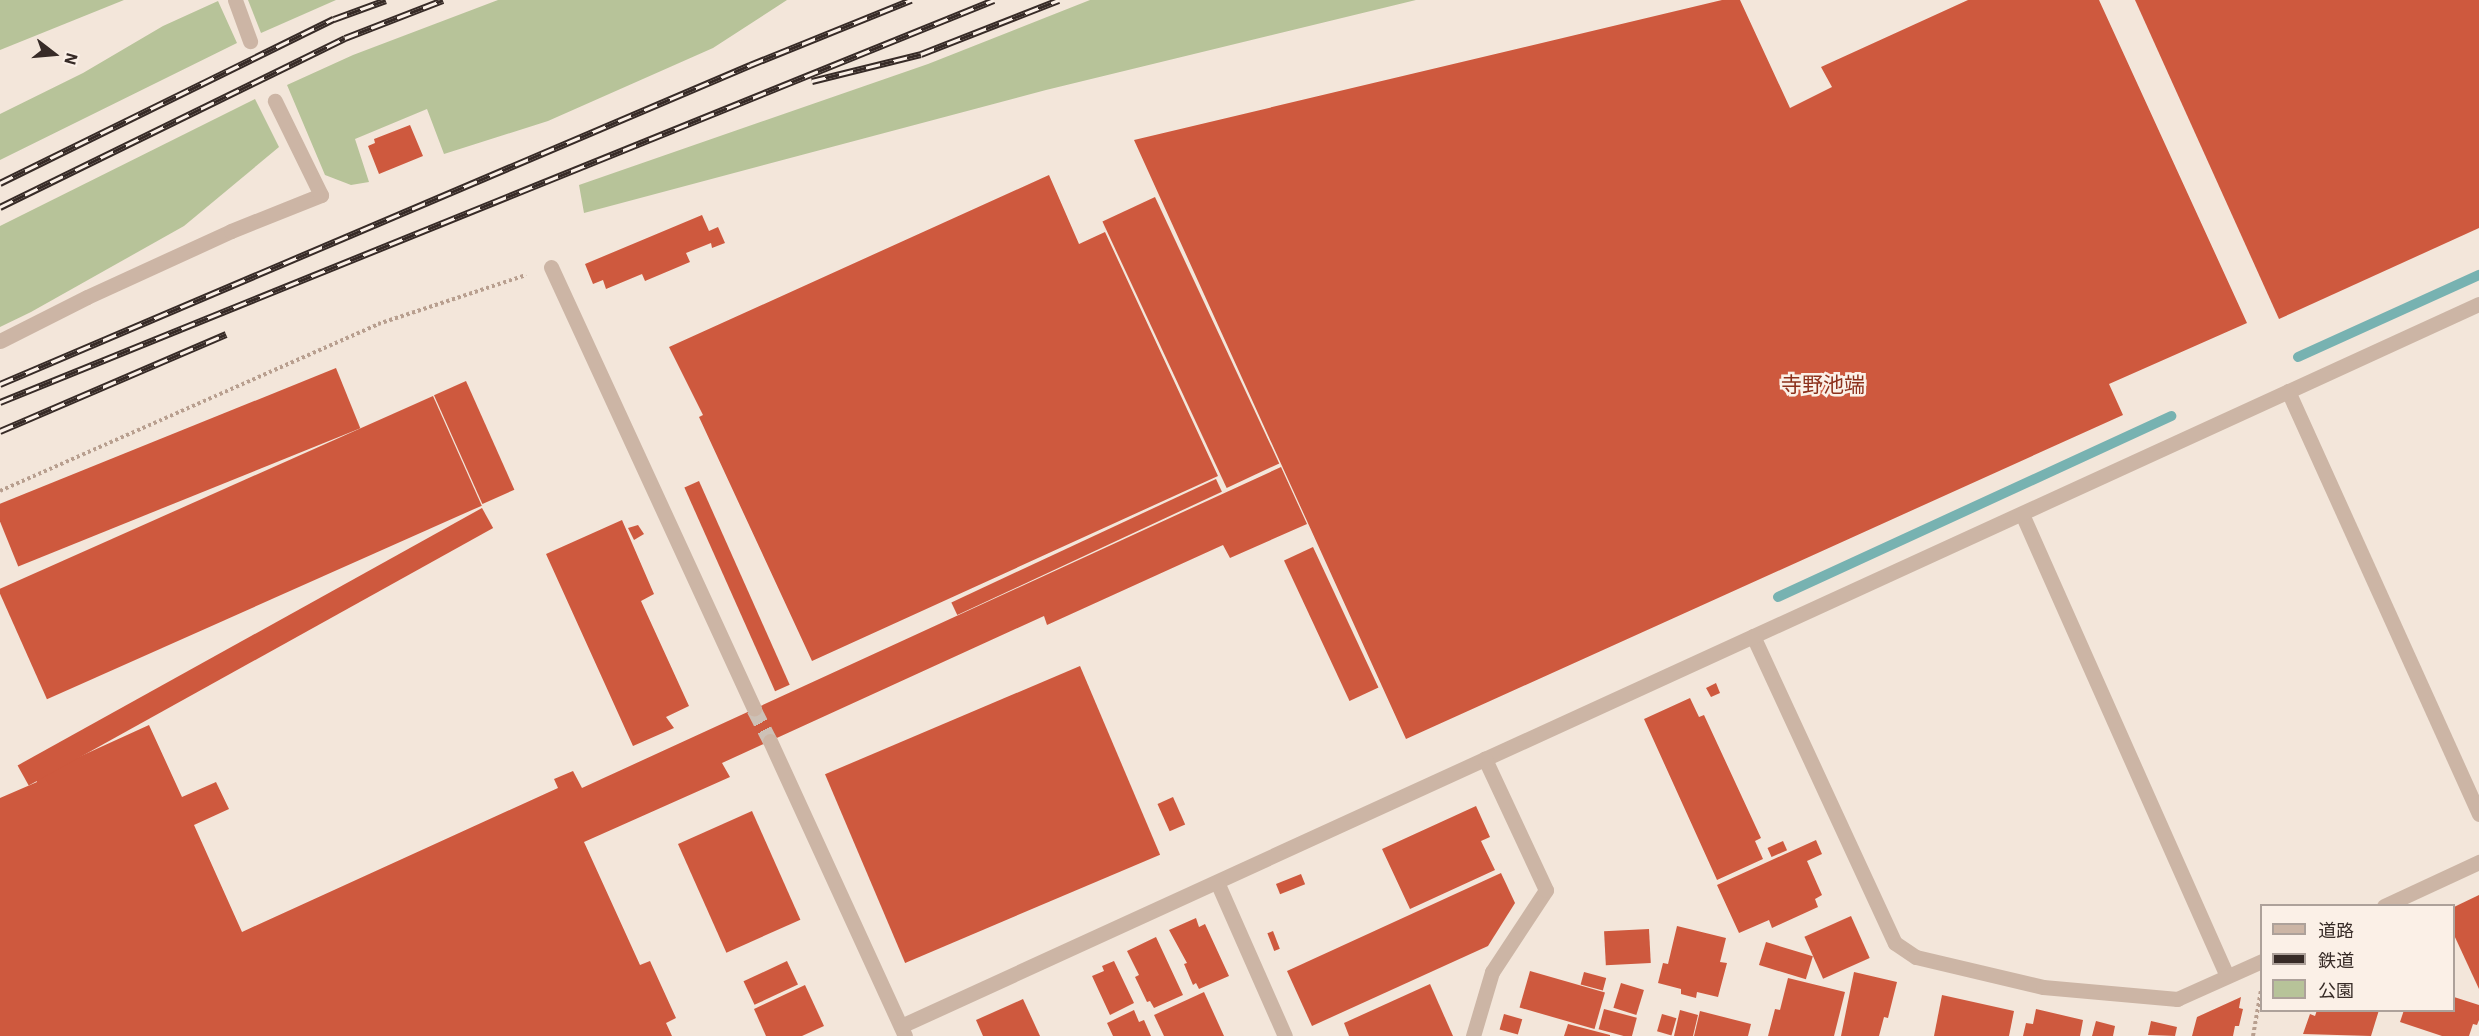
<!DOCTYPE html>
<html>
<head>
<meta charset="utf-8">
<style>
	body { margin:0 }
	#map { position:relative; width:2479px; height:1036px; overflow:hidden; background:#f3e6da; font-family:"IBM Plex Sans","Noto Sans JP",sans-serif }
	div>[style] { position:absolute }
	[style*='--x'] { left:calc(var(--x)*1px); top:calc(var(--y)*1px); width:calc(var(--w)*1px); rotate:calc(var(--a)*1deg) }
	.green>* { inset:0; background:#b7c399 }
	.stream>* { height:10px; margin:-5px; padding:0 5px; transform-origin:5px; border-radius:5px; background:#77b2b1 }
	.building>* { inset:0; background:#ce593e; transform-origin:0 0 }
	.minor-tunnel>* { height:15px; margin-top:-7.5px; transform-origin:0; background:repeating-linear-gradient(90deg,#cdc1b6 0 15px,transparent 0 23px) }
	.path>* { height:4px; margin-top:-2px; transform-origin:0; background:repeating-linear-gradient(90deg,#b89f8f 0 3px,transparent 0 6px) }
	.service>* { height:15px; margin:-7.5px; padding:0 7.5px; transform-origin:7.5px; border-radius:7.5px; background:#ccb5a5 }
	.minor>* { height:15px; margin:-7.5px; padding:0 7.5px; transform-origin:7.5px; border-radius:7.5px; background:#ccb5a5 }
	.rail>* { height:7px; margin-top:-3.5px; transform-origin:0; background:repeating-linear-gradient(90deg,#fbf0e7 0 14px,#372b27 0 28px); box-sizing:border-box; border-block:2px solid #372b27 }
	span { translate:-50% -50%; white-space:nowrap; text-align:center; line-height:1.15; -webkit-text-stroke:5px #fbf0e7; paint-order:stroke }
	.quarter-label { font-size:21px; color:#8c301b }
	.legend { position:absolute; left:2260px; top:904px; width:195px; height:108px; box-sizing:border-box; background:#fbf0e7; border:2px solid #ada19a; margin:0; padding:8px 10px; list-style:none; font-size:18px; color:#372b27 }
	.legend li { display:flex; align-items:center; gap:12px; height:30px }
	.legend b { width:30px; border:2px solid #ada19a }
	.north { position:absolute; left:24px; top:24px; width:60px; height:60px; -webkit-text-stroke:4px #fbf0e7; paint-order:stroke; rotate:106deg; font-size:16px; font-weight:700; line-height:24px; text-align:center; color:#372b27 }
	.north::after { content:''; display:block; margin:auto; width:21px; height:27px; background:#372b27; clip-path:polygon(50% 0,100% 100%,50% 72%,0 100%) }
</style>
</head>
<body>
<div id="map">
	<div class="green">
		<i style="clip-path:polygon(0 0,124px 0,0 50px)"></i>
		<i style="clip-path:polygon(248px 0,336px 0,261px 33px)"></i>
		<i style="clip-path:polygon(498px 0,787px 0,713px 48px,548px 121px,444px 154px,427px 109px,355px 139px,369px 182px,351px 185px,325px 175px,287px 85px,353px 55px)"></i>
		<i style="clip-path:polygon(1090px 0,1416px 0,1046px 90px,584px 213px,579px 185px,928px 64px)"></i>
		<i style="clip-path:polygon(218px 1px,237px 43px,0 160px,0 114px,83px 73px,163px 26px)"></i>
		<i style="clip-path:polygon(255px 99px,279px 147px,184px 226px,31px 312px,0 327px,0 226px)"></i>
	</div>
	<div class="stream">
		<i style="--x:2298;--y:357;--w:199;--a:-24.4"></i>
		<i style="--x:1778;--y:597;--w:433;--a:-24.7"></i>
	</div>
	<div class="building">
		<i style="clip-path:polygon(1722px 0,1740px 0,1790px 108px,1832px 87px,1821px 67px,1968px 0,2099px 0,2247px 323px,2109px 384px,2123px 415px,1406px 739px,1134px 140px)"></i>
		<i style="clip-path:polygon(2135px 0,2479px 0,2479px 228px,2279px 319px)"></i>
		<i style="clip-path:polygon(410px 125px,423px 156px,379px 174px,368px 146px,375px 143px,374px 139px)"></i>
		<i style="clip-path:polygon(1049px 175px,1079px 244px,1105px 232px,1218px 476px,812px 661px,699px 417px,703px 415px,669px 347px)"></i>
		<i style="left:1155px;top:197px;width:294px;height:58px;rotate:65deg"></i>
		<i style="clip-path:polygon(702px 215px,709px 231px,718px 227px,725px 243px,712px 248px,711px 243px,686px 253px,690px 262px,645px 281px,642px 274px,606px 289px,603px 280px,593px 284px,585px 264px)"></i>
		<i style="left:336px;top:368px;width:65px;height:369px;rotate:68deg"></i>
		<i style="left:466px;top:381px;width:119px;height:35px;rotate:66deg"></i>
		<i style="left:433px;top:396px;width:120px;height:476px;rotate:66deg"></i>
		<i style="clip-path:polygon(1281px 467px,1307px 524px,1230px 558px,1223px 545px,1047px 625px,1044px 616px,722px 763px,730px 777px,584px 842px,640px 965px,650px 961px,676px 1018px,666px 1023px,672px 1036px,0 1036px,0 798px,37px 782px,35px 777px,149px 725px,182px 797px,216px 782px,229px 809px,194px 825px,242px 932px,558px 788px,554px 779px,573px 771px,582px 788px)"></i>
		<i style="left:1216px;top:479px;width:14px;height:292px;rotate:65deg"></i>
		<i style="left:699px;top:481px;width:223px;height:16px;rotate:66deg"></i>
		<i style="left:482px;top:508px;width:23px;height:531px;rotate:61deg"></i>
		<i style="clip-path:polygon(622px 520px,654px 594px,641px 601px,689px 706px,666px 717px,674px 728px,633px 746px,546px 554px)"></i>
		<i style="clip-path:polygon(638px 525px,644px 534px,634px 540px,628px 528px)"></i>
		<i style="left:1313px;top:547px;width:155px;height:32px;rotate:65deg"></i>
		<i style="left:1080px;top:666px;width:205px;height:277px;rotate:67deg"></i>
		<i style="clip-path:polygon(1716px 683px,1720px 693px,1711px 697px,1706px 688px)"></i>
		<i style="clip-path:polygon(1690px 698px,1699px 717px,1704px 715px,1761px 838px,1755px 841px,1763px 859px,1717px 880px,1644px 719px)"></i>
		<i style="left:1173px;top:797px;width:30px;height:17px;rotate:66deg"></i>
		<i style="clip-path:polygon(1476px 806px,1490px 837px,1481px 841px,1495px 870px,1410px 909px,1382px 849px)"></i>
		<i style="left:752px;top:811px;width:119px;height:81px;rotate:66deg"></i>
		<i style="clip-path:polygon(1816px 840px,1822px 854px,1807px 861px,1822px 895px,1815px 899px,1818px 907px,1772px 928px,1769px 920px,1739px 933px,1717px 885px)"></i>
		<i style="left:1783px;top:841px;width:10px;height:17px;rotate:66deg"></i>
		<i style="clip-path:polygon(1501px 873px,1515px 903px,1488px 946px,1312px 1026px,1287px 971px)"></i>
		<i style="left:1301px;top:874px;width:11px;height:27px;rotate:68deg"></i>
		<i style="clip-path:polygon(2479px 895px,2479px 989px,2454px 935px,2454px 907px)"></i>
		<i style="left:1851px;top:916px;width:46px;height:51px;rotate:66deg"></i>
		<i style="clip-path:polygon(1196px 918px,1199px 927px,1205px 924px,1229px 976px,1199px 989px,1196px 983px,1193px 985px,1184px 964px,1187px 963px,1169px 930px)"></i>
		<i style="clip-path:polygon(1677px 926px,1726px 938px,1720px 962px,1727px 963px,1718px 997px,1697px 992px,1696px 998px,1681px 994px,1681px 989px,1658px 983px,1663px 963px,1668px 964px)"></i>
		<i style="left:1649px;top:929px;width:34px;height:45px;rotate:87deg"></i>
		<i style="left:1273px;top:931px;width:19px;height:6px;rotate:69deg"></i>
		<i style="clip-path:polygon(1156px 937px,1183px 995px,1154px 1008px,1150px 1001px,1147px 1002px,1135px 977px,1139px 975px,1127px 951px)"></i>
		<i style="left:1766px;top:942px;width:49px;height:24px;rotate:17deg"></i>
		<i style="left:787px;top:961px;width:26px;height:48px;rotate:65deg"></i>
		<i style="clip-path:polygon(1114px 961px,1134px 1003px,1110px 1015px,1092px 976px,1104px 971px,1102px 966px)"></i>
		<i style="left:1530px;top:971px;width:78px;height:38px;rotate:16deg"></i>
		<i style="left:1584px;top:972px;width:23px;height:13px;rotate:15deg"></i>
		<i style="clip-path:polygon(1854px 972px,1897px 982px,1888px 1018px,1884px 1017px,1879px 1036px,1841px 1036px)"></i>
		<i style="clip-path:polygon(1788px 978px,1845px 992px,1834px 1036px,1768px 1036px,1775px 1009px,1780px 1010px)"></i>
		<i style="left:1621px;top:983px;width:24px;height:26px;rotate:17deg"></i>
		<i style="clip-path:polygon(1430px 984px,1453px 1036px,1349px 1036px,1344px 1023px)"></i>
		<i style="clip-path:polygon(805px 985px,824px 1026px,802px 1036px,766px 1036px,754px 1009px)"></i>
		<i style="clip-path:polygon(1204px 992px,1224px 1036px,1164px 1036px,1154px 1015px)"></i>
		<i style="clip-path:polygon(1942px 995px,2014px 1011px,2009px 1036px,1934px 1036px)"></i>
		<i style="clip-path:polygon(2241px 997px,2239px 1008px,2243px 1009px,2239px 1026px,2235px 1026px,2233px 1036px,2192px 1036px,2197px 1017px)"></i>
		<i style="clip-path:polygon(2454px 997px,2479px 1005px,2479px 1020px,2477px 1025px,2473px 1024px,2469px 1036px,2442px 1036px,2400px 1022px,2404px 1010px,2454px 1010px)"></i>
		<i style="clip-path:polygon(1023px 999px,1040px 1036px,983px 1036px,976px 1020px)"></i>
		<i style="left:1604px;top:1009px;width:34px;height:21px;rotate:15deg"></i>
		<i style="clip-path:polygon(2036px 1009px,2083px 1020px,2080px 1036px,2023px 1036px,2026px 1023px,2033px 1024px)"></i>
		<i style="clip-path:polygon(1134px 1010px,1139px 1022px,1144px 1020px,1151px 1036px,1113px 1036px,1107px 1023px)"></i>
		<i style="clip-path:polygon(1680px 1010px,1698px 1015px,1693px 1036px,1674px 1036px)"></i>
		<i style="clip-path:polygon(2317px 1010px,2379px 1010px,2371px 1036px,2303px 1034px,2310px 1014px,2315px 1016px)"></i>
		<i style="clip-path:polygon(1700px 1011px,1751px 1024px,1748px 1036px,1694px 1036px)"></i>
		<i style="left:1504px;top:1014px;width:19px;height:16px;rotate:16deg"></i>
		<i style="left:1662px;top:1014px;width:15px;height:18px;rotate:16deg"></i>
		<i style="clip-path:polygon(2096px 1021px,2115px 1026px,2113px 1036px,2092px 1036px)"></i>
		<i style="clip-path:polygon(2151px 1021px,2177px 1027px,2175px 1036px,2148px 1035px)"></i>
		<i style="clip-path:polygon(1568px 1024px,1610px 1035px,1610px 1036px,1564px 1036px)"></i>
	</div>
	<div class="minor-tunnel">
		<i style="--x:754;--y:709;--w:36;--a:63"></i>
	</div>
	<div class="path">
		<i style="--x:0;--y:491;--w:413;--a:-23.8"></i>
		<i style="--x:378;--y:324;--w:156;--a:-18.3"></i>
		<i style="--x:2253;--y:1036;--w:47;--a:-80.1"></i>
	</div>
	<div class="service">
		<i style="--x:235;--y:0;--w:44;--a:69.9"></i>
		<i style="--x:0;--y:341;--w:97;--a:-26.8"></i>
		<i style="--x:87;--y:297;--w:158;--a:-24.6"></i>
		<i style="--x:231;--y:231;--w:97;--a:-21.8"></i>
		<i style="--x:321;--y:195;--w:105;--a:-116.1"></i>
	</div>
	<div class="minor">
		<i style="--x:551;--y:267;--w:486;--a:65.3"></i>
		<i style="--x:2288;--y:391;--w:464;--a:65.7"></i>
		<i style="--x:2022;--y:514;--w:505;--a:66.07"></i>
		<i style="--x:1753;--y:636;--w:338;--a:65.2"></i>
		<i style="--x:1895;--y:943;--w:25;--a:34"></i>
		<i style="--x:1916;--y:957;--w:130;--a:13.3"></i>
		<i style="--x:2043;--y:987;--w:135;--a:5.1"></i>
		<i style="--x:2177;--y:999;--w:93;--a:-24.1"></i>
		<i style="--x:770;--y:741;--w:324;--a:65.4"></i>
		<i style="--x:1217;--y:882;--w:168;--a:66.2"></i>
		<i style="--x:2384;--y:906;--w:105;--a:-24.9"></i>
		<i style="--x:901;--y:1026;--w:1735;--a:-24.59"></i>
		<i style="--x:1473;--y:1036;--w:67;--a:-73.5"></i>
		<i style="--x:1492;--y:972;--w:98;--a:-56.6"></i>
		<i style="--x:1546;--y:890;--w:145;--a:-115"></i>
	</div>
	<div class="rail">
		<i style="--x:812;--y:81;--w:112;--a:-13.9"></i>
		<i style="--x:921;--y:54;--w:148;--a:-21.4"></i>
		<i style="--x:0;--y:183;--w:372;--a:-26.2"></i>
		<i style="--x:334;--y:19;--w:55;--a:-20.1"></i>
		<i style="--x:0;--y:207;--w:384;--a:-26.1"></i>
		<i style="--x:345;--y:38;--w:105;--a:-21.2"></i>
		<i style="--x:0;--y:384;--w:815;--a:-23.04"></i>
		<i style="--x:750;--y:65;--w:174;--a:-22"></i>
		<i style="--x:0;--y:402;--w:1072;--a:-22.02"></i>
		<i style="--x:0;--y:431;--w:246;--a:-23.2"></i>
	</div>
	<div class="quarter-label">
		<span style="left:1823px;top:384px">寺野池端</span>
	</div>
	<ul class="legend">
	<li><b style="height:8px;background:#ccb5a5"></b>道路</li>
	<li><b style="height:8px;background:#372b27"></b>鉄道</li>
	<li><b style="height:16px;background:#b7c399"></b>公園</li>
	</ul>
	<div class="north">N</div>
</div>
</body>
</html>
